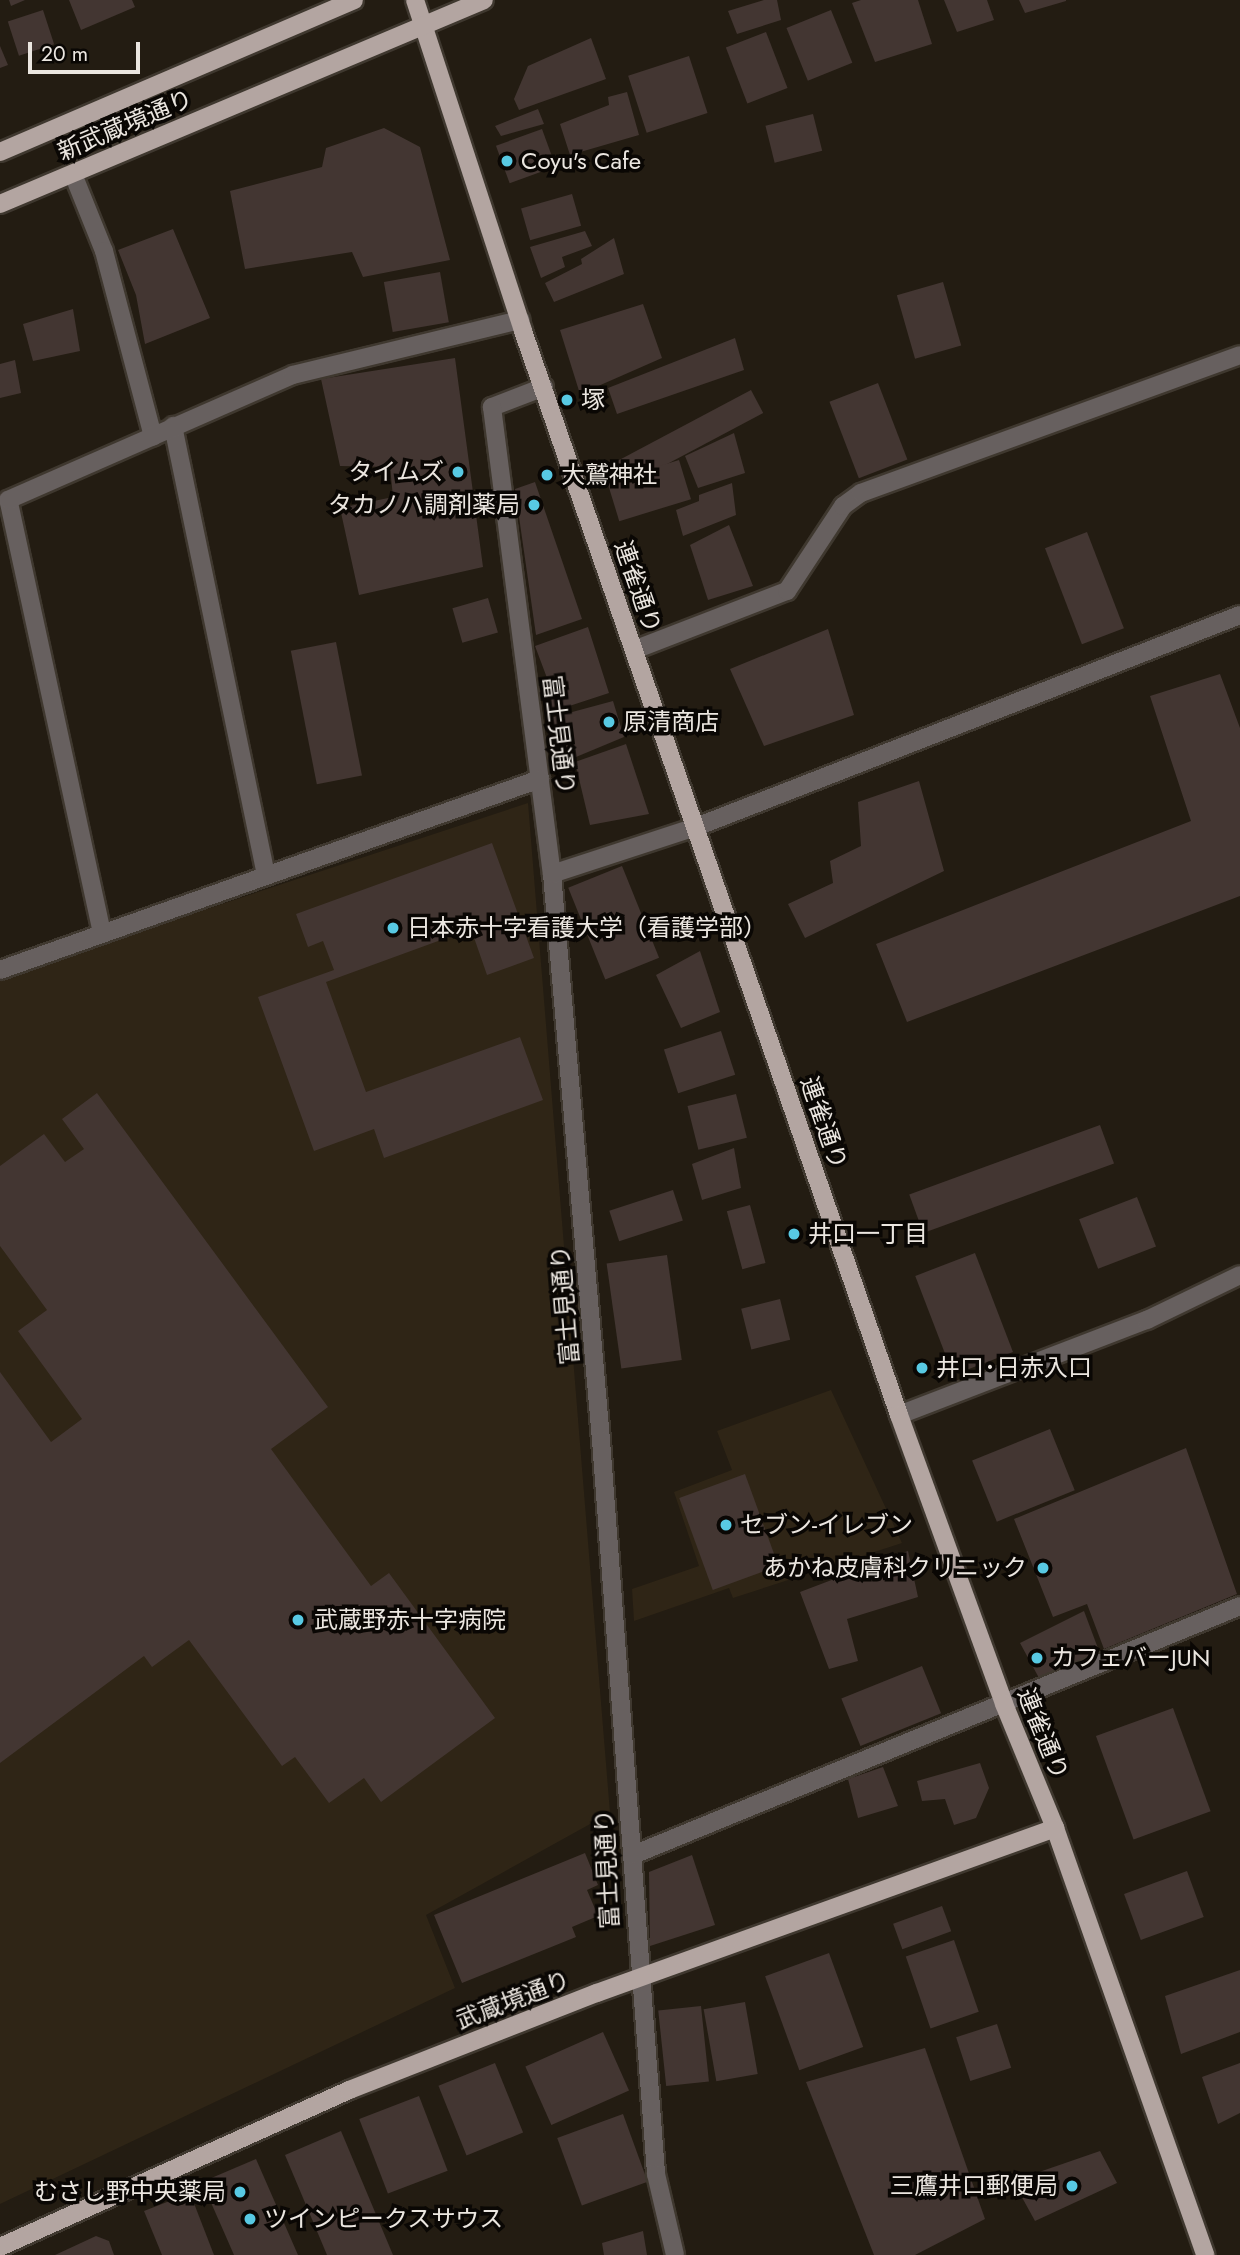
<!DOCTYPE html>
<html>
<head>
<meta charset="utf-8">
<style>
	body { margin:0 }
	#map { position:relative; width:1240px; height:2255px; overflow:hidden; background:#231c12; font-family:Jost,"Noto Sans JP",sans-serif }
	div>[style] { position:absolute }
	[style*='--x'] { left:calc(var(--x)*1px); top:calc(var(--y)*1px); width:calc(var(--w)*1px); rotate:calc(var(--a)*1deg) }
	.built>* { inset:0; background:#2f2516 }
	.building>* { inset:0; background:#433632; transform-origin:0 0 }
	.roads { filter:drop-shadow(2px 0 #3f382f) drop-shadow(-2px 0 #3f382f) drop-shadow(0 2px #3f382f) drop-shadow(0 -2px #3f382f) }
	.minor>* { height:18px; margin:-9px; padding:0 9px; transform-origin:9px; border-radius:9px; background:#67605f }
	.major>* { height:18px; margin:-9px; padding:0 9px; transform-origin:9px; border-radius:9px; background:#b3a5a1 }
	.dots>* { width:19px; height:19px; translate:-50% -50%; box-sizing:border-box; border:4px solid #0a0704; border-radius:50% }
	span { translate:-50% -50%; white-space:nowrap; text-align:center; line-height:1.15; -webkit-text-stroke:7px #0a0704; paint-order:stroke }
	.street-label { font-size:24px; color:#ebe6e0 }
	.poi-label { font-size:24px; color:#ebe6e0 }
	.left { translate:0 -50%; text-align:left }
	.right { translate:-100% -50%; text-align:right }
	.scale { position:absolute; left:28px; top:42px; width:112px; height:32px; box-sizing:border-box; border:4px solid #ebe6e0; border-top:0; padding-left:9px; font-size:21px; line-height:24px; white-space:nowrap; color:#ebe6e0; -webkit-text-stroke:5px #0a0704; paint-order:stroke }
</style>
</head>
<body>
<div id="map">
	<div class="built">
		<i style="clip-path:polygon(528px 803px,610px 1813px,426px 1915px,455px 1988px,0 2204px,0 977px)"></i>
		<i style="clip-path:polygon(831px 1390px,902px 1543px,733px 1598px,729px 1588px,634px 1621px,632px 1589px,699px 1566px,674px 1492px,732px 1470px,717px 1431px)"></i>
	</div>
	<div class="building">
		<i style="clip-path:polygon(9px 0,25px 0,11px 6px)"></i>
		<i style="clip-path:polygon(69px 0,132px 0,135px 7px,81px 30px)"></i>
		<i style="clip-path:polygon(764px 0,777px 0,781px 20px,737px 34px,728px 11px)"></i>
		<i style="clip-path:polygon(861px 0,918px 0,932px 44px,875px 62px,852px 3px)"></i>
		<i style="clip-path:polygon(944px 0,987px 0,994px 20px,957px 32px)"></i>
		<i style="clip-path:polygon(1019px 0,1066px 0,1066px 1px,1025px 13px)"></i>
		<i style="left:43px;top:10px;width:36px;height:37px;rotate:72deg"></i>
		<i style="left:831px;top:10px;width:57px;height:48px;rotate:68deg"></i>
		<i style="left:766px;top:32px;width:60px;height:43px;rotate:69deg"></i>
		<i style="clip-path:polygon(591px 38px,606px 79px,519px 110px,514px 99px,528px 66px)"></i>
		<i style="clip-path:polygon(0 46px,8px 65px,0 68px)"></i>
		<i style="left:689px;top:56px;width:60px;height:64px;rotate:72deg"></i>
		<i style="clip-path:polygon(627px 92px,639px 135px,570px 155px,560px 124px,609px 105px,608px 97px)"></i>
		<i style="clip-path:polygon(538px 109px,544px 124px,501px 136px,495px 126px)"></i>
		<i style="left:813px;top:114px;width:38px;height:49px;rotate:76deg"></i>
		<i style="clip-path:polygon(384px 128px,420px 147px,450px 260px,363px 277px,352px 252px,245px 269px,230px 191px,322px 167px,326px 148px)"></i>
		<i style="left:542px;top:129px;width:40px;height:49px;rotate:70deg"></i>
		<i style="left:572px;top:194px;width:33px;height:53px;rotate:74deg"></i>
		<i style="clip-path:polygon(173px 229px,210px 318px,145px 344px,136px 295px,118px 250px)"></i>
		<i style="clip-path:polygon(585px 231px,592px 246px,562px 257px,565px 267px,541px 278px,530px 247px)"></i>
		<i style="clip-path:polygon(614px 238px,624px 274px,554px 302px,545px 283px,582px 264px,581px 259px)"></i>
		<i style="left:440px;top:272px;width:51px;height:57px;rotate:80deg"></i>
		<i style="left:943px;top:282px;width:66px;height:48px;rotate:74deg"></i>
		<i style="clip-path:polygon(643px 304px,662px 358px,580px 394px,560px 330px)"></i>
		<i style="clip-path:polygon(73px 309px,80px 351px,33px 361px,23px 324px)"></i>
		<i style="clip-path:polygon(735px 338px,744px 370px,617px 414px,608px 388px)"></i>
		<i style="clip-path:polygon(455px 358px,483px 567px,359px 595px,340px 508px,393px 497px,390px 467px,340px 466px,321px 379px)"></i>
		<i style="clip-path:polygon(15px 360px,21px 393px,0 398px,0 364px)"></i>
		<i style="left:878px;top:383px;width:82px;height:52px;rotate:69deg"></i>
		<i style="left:751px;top:390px;width:26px;height:161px;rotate:62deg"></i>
		<i style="clip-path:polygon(734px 433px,745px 473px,698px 488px,685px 456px)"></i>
		<i style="left:679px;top:460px;width:41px;height:75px;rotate:73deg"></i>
		<i style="clip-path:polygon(535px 482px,582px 619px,536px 635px,515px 489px)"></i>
		<i style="clip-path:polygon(732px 483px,736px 515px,683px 536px,676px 510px,699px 501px,699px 495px)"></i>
		<i style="clip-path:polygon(729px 525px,753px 586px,708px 600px,690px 545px)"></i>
		<i style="left:1087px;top:532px;width:103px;height:45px;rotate:69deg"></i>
		<i style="left:488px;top:598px;width:36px;height:37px;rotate:74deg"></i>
		<i style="clip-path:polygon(588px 627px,609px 693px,551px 712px,542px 698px,553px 694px,535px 646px)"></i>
		<i style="clip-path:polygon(828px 629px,854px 715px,764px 746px,730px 669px)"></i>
		<i style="left:336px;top:642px;width:136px;height:46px;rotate:79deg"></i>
		<i style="clip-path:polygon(1220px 674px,1240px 728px,1240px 896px,907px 1022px,876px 944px,1191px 821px,1150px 696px)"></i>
		<i style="clip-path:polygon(613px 701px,624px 737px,564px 762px,550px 718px)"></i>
		<i style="clip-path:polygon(626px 744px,649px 814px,590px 825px,575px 762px)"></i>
		<i style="clip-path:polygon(919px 781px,944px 871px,805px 938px,788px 904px,833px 883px,830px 861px,861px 846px,858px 802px)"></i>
		<i style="clip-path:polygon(492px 843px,534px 958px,487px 975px,471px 929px,326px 982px,366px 1092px,520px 1037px,543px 1100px,384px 1158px,374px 1129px,314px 1151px,258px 997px,334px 970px,323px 941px,308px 947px,296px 914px)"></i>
		<i style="left:622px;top:866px;width:99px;height:58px;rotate:68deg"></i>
		<i style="clip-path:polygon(700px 951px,720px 1012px,681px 1028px,656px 975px)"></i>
		<i style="left:721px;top:1031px;width:46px;height:60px;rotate:72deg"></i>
		<i style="clip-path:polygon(97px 1093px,328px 1407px,271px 1449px,371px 1586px,389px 1573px,495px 1718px,381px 1802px,364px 1778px,329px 1803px,295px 1757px,282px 1766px,189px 1640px,152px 1667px,144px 1656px,0 1763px,0 1372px,51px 1442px,82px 1419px,18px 1331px,47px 1310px,0 1246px,0 1166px,44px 1134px,65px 1162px,84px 1149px,62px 1119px)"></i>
		<i style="left:736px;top:1094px;width:45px;height:50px;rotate:76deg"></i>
		<i style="left:1100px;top:1125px;width:41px;height:203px;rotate:70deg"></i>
		<i style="clip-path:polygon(734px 1148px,741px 1188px,702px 1200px,692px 1164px)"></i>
		<i style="left:673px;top:1190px;width:32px;height:67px;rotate:72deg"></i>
		<i style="left:1137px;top:1197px;width:53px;height:62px;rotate:69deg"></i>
		<i style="left:750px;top:1205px;width:60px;height:24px;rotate:75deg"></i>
		<i style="left:975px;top:1253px;width:106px;height:64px;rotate:69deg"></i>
		<i style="left:667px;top:1255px;width:106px;height:61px;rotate:82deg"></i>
		<i style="left:780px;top:1299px;width:42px;height:40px;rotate:76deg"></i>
		<i style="left:1050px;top:1429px;width:66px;height:84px;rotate:68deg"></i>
		<i style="clip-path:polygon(1186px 1448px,1237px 1594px,1104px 1649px,1087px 1604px,1053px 1617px,1014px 1519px)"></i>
		<i style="left:745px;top:1474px;width:98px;height:70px;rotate:70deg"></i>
		<i style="clip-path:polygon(908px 1551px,918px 1597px,847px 1619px,858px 1661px,829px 1669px,800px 1592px)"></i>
		<i style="clip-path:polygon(1084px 1611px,1099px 1651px,1039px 1678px,1020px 1643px)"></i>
		<i style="left:922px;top:1666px;width:51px;height:87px;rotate:68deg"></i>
		<i style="left:1173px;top:1708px;width:110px;height:82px;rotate:70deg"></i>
		<i style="clip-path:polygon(980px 1763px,989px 1788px,976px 1818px,954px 1825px,945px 1799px,922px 1801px,917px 1781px)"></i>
		<i style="clip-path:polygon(883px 1767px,898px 1806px,858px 1818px,848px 1779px)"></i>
		<i style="clip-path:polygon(585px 1853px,598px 1885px,587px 1890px,598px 1916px,572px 1927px,576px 1937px,462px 1983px,434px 1915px)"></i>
		<i style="clip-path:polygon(692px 1855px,715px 1925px,650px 1946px,649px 1872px)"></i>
		<i style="left:1187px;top:1871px;width:49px;height:67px;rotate:70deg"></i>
		<i style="left:942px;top:1906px;width:27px;height:52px;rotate:70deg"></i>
		<i style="left:954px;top:1940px;width:76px;height:51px;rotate:71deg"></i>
		<i style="left:829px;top:1953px;width:100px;height:68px;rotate:70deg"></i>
		<i style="clip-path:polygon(1240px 1970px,1240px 2032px,1181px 2054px,1165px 1996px)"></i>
		<i style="left:745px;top:2002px;width:73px;height:42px;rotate:80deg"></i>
		<i style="left:701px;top:2006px;width:76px;height:43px;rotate:84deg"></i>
		<i style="left:997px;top:2024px;width:46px;height:43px;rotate:72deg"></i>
		<i style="left:603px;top:2032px;width:64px;height:85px;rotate:66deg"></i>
		<i style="clip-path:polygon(925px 2048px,985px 2219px,915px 2255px,874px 2255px,806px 2082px)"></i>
		<i style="left:495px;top:2063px;width:75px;height:61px;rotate:68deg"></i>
		<i style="clip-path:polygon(1240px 2063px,1240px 2113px,1218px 2124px,1202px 2077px)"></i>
		<i style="left:419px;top:2096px;width:80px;height:64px;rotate:69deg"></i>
		<i style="left:623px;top:2114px;width:72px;height:70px;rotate:70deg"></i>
		<i style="clip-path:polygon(341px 2131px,393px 2255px,327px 2255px,285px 2155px)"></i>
		<i style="clip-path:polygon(1100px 2151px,1117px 2183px,1035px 2221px,1013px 2181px)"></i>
		<i style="clip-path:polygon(256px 2159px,298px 2255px,234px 2255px,202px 2182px)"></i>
		<i style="clip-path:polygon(190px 2193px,214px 2255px,162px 2255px,144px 2211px)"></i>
		<i style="clip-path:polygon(643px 2231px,647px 2255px,604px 2255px,602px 2243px)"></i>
		<i style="clip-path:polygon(96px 2236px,109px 2241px,114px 2255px,55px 2255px)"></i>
	</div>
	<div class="roads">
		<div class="minor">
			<i style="--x:73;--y:174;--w:83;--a:68.1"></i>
			<i style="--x:104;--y:251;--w:192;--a:75.2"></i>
			<i style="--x:544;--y:387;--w:56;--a:159"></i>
			<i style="--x:492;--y:407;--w:471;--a:82.7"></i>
			<i style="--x:552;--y:874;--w:568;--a:85.05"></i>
			<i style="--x:601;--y:1440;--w:736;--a:85.71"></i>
			<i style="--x:656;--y:2174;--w:83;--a:76.8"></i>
			<i style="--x:173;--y:426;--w:458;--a:78.3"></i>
			<i style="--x:634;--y:650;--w:164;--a:-21.1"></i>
			<i style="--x:787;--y:591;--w:102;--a:-56.6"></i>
			<i style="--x:843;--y:506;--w:22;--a:-36"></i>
			<i style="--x:861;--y:493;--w:403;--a:-20"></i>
			<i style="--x:552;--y:874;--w:151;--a:-18.1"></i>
			<i style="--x:696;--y:827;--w:584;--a:-21.29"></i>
			<i style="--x:102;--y:933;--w:443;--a:-102.2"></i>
			<i style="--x:8;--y:500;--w:311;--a:-23.7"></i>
			<i style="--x:293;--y:375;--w:234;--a:-13.6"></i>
			<i style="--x:0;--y:970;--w:573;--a:-19.48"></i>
			<i style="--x:899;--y:1415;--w:266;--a:-21"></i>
			<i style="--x:1147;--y:1320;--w:103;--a:-25.8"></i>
			<i style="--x:633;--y:1855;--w:656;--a:-22.3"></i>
		</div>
		<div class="major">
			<i style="--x:415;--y:0;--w:348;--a:71.9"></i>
			<i style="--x:523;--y:331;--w:1147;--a:70.87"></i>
			<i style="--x:899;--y:1415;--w:307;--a:70"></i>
			<i style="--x:1004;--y:1704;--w:134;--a:67.6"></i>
			<i style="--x:1055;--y:1828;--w:453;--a:70.6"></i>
			<i style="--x:0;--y:152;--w:385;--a:-23.2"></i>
			<i style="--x:0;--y:204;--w:525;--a:-22.85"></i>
			<i style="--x:0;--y:2247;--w:383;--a:-24.2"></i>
			<i style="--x:349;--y:2090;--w:266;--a:-21.4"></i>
			<i style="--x:597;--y:1993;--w:487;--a:-19.8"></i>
		</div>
	</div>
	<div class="dots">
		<i style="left:507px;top:161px;background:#58c9e3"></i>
		<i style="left:567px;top:400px;background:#58c9e3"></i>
		<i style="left:458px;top:472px;background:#58c9e3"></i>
		<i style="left:547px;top:475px;background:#58c9e3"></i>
		<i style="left:534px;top:505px;background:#58c9e3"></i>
		<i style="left:609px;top:722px;background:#58c9e3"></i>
		<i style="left:393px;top:928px;background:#58c9e3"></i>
		<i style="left:794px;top:1234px;background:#58c9e3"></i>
		<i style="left:922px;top:1368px;background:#58c9e3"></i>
		<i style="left:726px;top:1525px;background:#58c9e3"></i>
		<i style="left:1043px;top:1568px;background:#58c9e3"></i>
		<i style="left:298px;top:1620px;background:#58c9e3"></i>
		<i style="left:1037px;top:1658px;background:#58c9e3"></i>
		<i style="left:1072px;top:2186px;background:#58c9e3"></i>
		<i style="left:240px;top:2192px;background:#58c9e3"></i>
		<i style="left:250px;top:2219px;background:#58c9e3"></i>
	</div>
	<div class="street-label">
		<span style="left:125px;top:125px;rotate:-23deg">新武蔵境通り</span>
		<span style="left:638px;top:587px;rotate:71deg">連雀通り</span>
		<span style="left:559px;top:735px;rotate:83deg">富士見通り</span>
		<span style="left:824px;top:1123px;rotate:71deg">連雀通り</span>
		<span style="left:565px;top:1305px;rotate:-95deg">富士見通り</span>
		<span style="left:1043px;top:1734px;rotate:68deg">連雀通り</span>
		<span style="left:607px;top:1869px;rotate:-93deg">富士見通り</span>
		<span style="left:513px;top:2000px;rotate:-21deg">武蔵境通り</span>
	</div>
	<div class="poi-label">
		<span class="left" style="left:521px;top:161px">Coyu's Cafe</span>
		<span class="left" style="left:581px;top:400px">塚</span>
		<span class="right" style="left:444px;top:472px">タイムズ</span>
		<span class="left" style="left:561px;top:475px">大鷲神社</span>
		<span class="right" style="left:520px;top:505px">タカノハ調剤薬局</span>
		<span class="left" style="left:623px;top:722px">原清商店</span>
		<span class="left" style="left:407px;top:928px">日本赤十字看護大学（看護学部）</span>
		<span class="left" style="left:808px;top:1234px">井口一丁目</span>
		<span class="left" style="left:936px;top:1368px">井口･日赤入口</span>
		<span class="left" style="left:740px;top:1525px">セブン-イレブン</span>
		<span class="right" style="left:1027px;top:1568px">あかね皮膚科クリニック</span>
		<span class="left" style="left:314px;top:1620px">武蔵野赤十字病院</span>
		<span class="left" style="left:1051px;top:1658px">カフェバーJUN</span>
		<span class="right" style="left:1058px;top:2186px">三鷹井口郵便局</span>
		<span class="right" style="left:226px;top:2192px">むさし野中央薬局</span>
		<span class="left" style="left:264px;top:2219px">ツインピークスサウス</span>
	</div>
	<div class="scale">20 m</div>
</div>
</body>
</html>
